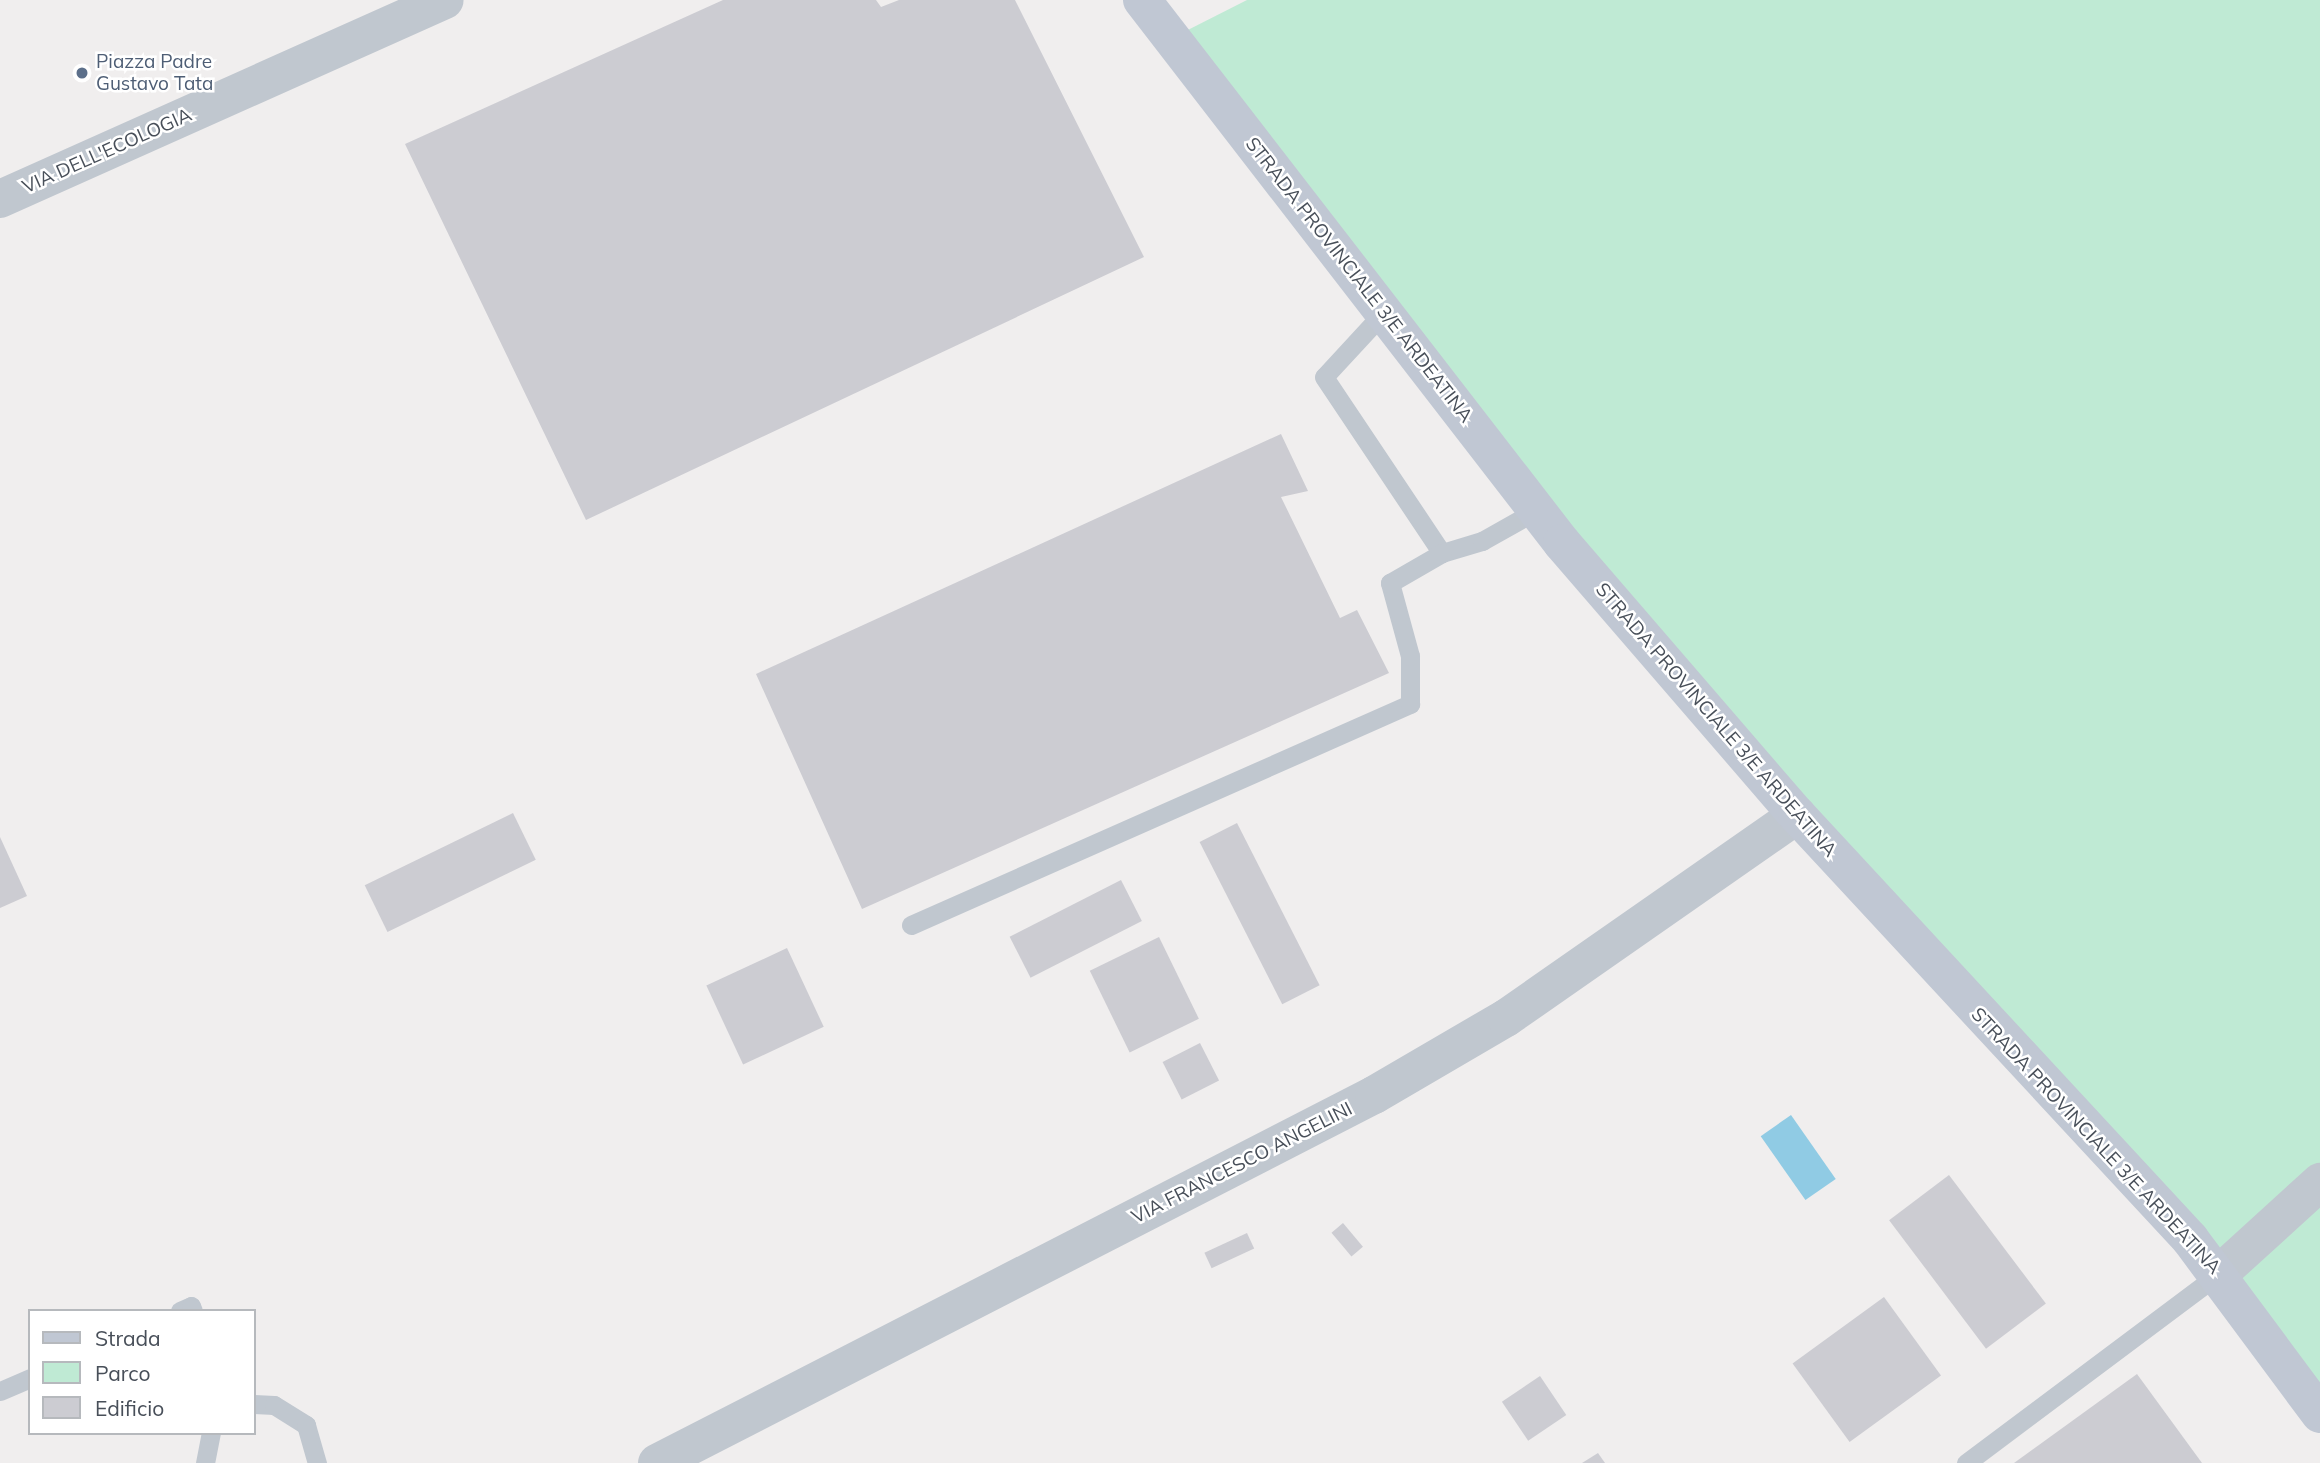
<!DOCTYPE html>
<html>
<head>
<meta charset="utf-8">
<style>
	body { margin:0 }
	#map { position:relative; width:2320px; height:1463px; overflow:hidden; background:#f0eeee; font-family:Mulish,sans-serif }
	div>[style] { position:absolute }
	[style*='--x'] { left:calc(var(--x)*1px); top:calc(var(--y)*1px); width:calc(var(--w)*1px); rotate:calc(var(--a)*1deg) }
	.green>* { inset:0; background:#bfead4 }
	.water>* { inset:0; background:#90cbe4; transform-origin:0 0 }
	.building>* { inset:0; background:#ccccd2; transform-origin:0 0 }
	.service>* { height:19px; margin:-9.5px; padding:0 9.5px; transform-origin:9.5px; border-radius:9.5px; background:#c0c7cf }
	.minor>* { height:38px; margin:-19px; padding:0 19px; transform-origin:19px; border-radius:19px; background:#c0c7cf }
	.secondary>* { height:38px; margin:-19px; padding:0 19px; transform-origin:19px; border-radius:19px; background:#c0c7d3 }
	.dots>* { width:19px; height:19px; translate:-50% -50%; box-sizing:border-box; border:4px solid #fff; border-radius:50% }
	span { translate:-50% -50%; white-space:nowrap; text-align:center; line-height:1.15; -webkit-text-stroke:5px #fff; paint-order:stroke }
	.service-label { font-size:19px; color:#4e5e75 }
	.left { translate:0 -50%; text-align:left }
	.street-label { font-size:19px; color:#484f59 }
	.legend { position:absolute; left:28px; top:1309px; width:228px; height:126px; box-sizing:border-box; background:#fff; border:2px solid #b6b9bd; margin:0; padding:9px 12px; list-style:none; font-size:21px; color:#484f59 }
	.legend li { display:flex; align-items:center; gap:14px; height:35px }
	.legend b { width:35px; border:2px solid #b6b9bd }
</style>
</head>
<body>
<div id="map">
	<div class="green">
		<i style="clip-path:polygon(1247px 0,2320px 0,2320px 1414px,1797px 815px,1172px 38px)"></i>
	</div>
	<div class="water">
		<i style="left:1791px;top:1115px;width:78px;height:37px;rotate:55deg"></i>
	</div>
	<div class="building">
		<i style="clip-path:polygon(723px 0,876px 0,881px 7px,899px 0,1015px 0,1144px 257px,586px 520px,405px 144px)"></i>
		<i style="clip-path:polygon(1281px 434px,1308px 491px,1281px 497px,1340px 618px,1357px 610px,1389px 673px,862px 909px,756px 674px)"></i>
		<i style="left:513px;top:813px;width:52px;height:165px;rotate:64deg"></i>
		<i style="left:1237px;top:823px;width:182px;height:42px;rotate:63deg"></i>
		<i style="clip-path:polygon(0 837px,27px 896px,0 908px)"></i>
		<i style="left:1121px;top:880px;width:46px;height:125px;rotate:63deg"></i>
		<i style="left:1159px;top:937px;width:91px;height:77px;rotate:64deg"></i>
		<i style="left:787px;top:948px;width:87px;height:89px;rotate:65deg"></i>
		<i style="left:1200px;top:1043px;width:42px;height:42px;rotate:63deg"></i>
		<i style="left:1949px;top:1175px;width:161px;height:75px;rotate:53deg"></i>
		<i style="left:1343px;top:1223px;width:31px;height:15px;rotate:50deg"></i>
		<i style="left:1247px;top:1233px;width:17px;height:47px;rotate:65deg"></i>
		<i style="left:1884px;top:1297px;width:97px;height:113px;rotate:54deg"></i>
		<i style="clip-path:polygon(2137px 1374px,2202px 1463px,2014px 1463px)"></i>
		<i style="left:1540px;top:1376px;width:47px;height:46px;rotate:56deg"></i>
		<i style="clip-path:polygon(1598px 1453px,1605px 1463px,1582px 1463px)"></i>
	</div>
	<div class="service">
		<i style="--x:1384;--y:312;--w:88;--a:132.7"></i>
		<i style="--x:1324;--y:377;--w:212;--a:56.2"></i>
		<i style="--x:1442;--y:553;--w:42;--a:-16.7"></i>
		<i style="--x:1482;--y:541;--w:63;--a:-29.4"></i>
		<i style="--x:911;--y:925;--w:546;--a:-23.89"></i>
		<i style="--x:1410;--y:704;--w:48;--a:-90"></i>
		<i style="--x:1410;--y:656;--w:76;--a:-105.3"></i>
		<i style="--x:1390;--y:583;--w:60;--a:-30"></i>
		<i style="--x:180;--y:1311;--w:12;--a:-24"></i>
		<i style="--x:191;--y:1306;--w:5;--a:68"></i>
		<i style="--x:0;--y:1391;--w:33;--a:-23"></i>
		<i style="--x:254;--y:1404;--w:20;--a:3"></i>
		<i style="--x:274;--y:1405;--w:38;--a:32"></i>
		<i style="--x:306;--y:1425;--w:40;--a:74"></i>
		<i style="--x:205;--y:1463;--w:31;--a:-79"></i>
		<i style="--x:1966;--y:1463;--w:316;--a:-36.8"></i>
	</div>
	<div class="minor">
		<i style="--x:0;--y:199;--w:487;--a:-24.1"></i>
		<i style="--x:2219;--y:1274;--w:137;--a:-42.3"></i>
		<i style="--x:657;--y:1463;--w:806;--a:-27.17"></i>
		<i style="--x:1374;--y:1095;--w:153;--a:-30.3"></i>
		<i style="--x:1506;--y:1018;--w:355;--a:-34.9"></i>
	</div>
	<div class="secondary">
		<i style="--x:1142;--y:0;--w:686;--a:52.28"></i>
		<i style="--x:1562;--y:543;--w:359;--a:49.2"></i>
		<i style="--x:1797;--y:815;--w:578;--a:47.17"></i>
		<i style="--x:2190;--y:1239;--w:218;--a:53.4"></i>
	</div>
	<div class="dots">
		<i style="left:82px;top:73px;background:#5c6f8a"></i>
	</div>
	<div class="service-label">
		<span class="left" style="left:96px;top:73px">Piazza Padre<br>Gustavo Tata</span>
	</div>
	<div class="street-label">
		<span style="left:107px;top:151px;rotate:-24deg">VIA DELL'ECOLOGIA</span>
		<span style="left:1359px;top:280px;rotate:52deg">STRADA PROVINCIALE 3/E ARDEATINA</span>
		<span style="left:1716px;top:720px;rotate:49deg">STRADA PROVINCIALE 3/E ARDEATINA</span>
		<span style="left:2096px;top:1141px;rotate:47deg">STRADA PROVINCIALE 3/E ARDEATINA</span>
		<span style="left:1242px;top:1163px;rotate:-27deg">VIA FRANCESCO ANGELINI</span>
	</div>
	<ul class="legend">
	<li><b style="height:9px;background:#c0c7d3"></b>Strada</li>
	<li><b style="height:19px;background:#bfead4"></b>Parco</li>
	<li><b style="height:19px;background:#ccccd2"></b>Edificio</li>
	</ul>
</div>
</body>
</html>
